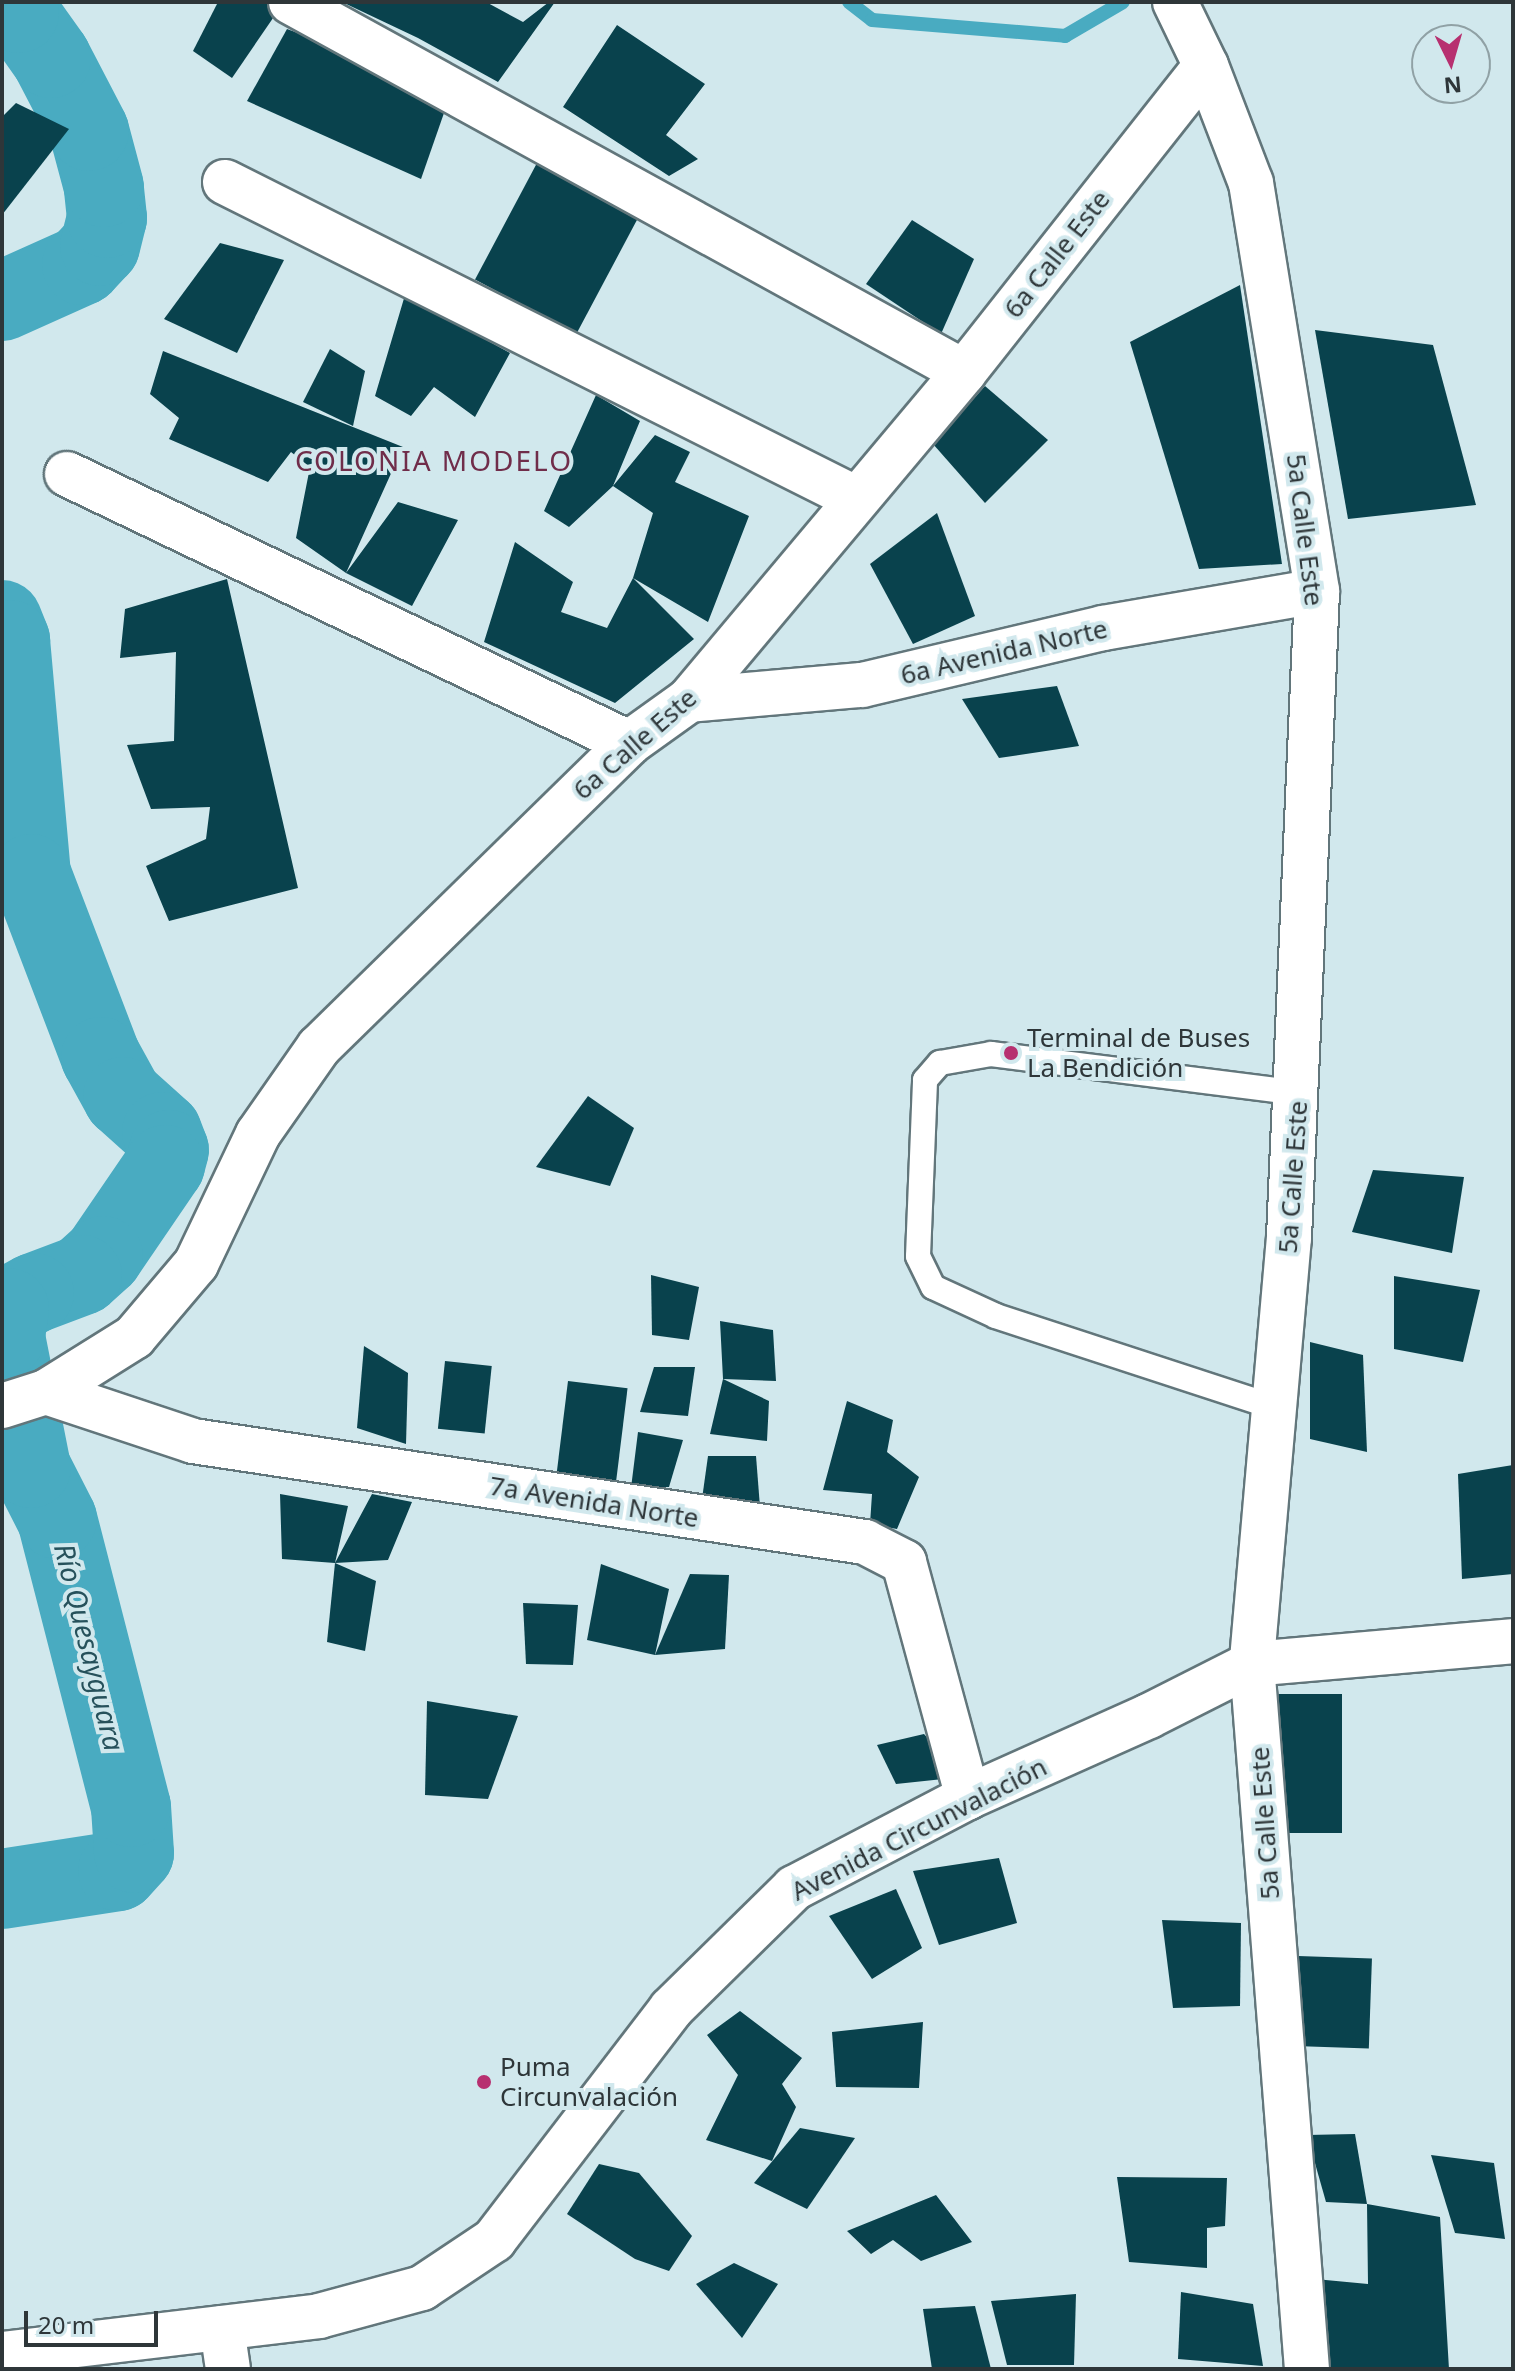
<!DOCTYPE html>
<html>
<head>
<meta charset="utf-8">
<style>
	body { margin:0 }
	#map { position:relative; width:1515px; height:2371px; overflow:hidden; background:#d1e8ed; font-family:"Noto Sans",sans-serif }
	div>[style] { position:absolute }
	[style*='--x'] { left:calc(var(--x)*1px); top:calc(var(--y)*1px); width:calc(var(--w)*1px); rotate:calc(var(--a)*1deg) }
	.stream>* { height:14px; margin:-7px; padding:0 7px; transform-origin:7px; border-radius:7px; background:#49abc1 }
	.river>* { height:80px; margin:-40px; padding:0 40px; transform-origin:40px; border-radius:40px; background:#49abc1 }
	.building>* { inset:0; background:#09424d; transform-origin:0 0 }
	.roads { filter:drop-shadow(2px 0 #62767b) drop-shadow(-2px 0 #62767b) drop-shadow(0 2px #62767b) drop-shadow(0 -2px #62767b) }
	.service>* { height:24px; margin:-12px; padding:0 12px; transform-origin:12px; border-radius:12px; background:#fff }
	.minor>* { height:44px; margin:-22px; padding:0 22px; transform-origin:22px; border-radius:22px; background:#fff }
	.tertiary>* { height:44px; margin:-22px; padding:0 22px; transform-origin:22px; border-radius:22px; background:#fff }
	.dots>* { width:22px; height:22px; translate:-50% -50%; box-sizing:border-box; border:4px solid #d1e8ed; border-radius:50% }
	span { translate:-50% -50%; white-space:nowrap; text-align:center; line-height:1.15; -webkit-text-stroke:8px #d1e8ed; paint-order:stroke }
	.street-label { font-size:26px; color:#2e3639 }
	.poi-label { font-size:26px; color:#2e3639 }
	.left { translate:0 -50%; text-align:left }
	.neighbourhood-label { font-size:28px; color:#702d4a; letter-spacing:2px }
	.water-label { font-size:28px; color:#26515b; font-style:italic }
	.frame { position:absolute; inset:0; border:4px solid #2e3639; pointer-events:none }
	.north { position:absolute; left:1411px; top:24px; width:80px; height:80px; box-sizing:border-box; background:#d1e8ed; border:2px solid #90a1a5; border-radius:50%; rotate:175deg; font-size:22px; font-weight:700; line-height:32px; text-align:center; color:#2e3639 }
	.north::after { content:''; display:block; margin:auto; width:28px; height:36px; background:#b73070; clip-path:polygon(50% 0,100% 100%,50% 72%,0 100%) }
	.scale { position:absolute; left:24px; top:2311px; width:134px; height:36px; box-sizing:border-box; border:4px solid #2e3639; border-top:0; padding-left:10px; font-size:24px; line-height:28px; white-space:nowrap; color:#2e3639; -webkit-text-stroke:6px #d1e8ed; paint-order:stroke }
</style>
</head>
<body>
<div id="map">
	<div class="stream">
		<i style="--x:849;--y:2;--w:29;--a:38"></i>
		<i style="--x:872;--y:20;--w:194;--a:4.7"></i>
		<i style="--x:1065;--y:36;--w:67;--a:-30.4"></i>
	</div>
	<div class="river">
		<i style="--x:2;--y:301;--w:88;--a:-24.2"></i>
		<i style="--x:82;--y:265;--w:26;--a:-47"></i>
		<i style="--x:100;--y:246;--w:29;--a:-76"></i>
		<i style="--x:107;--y:218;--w:31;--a:-96"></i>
		<i style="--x:104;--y:187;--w:58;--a:-105"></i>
		<i style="--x:89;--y:131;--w:82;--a:-117.5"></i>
		<i style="--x:51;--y:58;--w:55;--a:-125.4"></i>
		<i style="--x:19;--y:13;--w:17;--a:-140"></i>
		<i style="--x:2;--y:620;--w:22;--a:68"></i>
		<i style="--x:10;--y:640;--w:235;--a:84.9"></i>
		<i style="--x:31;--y:874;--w:196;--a:69.1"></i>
		<i style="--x:101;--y:1057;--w:46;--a:61.2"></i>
		<i style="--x:123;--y:1097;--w:52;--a:41.9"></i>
		<i style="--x:162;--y:1132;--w:19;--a:69"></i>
		<i style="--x:169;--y:1150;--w:16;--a:105"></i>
		<i style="--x:165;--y:1165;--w:110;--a:124.3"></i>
		<i style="--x:103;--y:1256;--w:28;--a:138"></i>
		<i style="--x:82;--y:1275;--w:51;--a:159.4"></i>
		<i style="--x:34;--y:1293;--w:37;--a:151"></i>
		<i style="--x:2;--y:1889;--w:117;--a:-8.8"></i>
		<i style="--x:118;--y:1871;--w:24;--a:-48"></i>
		<i style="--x:134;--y:1853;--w:46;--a:-93.7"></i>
		<i style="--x:131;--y:1807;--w:297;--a:-104.4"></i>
		<i style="--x:57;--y:1519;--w:57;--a:-117"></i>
		<i style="--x:31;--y:1468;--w:134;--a:-101.2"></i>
		<i style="--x:5;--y:1337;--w:29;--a:-82"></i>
	</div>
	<div class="building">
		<i style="clip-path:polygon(218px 2px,284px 2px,232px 78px,193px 51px)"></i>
		<i style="clip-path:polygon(342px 2px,486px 2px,523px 22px,549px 2px,555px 2px,498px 82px,418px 38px)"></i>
		<i style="clip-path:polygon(617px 25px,705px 84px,666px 135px,698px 159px,669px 176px,563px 107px)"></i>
		<i style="clip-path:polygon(287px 29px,452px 90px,421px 179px,247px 101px)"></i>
		<i style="clip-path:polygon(16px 103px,69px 129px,2px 215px,2px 117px)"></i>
		<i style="left:537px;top:163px;width:115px;height:132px;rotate:28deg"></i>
		<i style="clip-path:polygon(912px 220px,974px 259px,941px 334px,866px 284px)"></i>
		<i style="clip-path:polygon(220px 243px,284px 260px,237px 353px,164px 319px)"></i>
		<i style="clip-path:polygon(1240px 285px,1282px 564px,1199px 569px,1130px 342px)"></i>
		<i style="clip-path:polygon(405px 295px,510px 353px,475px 417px,434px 387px,411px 416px,375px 396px)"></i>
		<i style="clip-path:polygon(1315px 330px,1433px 345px,1476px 505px,1348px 519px)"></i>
		<i style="clip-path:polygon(330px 349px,365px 371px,353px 426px,303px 402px)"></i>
		<i style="clip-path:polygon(163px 351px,403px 447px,346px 573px,398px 502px,458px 520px,412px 606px,346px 573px,296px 538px,310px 467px,291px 452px,268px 482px,169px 439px,179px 418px,150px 394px)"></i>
		<i style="clip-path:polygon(985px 386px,1048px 440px,985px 503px,933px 444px)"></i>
		<i style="clip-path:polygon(596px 395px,640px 421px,613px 486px,655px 435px,690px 452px,675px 482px,749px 516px,708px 622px,633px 578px,694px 639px,615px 703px,484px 642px,515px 542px,573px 582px,561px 612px,607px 628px,633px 578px,653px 513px,613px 486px,569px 527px,544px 511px)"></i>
		<i style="clip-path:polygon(937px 513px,975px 616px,913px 644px,870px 564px)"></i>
		<i style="clip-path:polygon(227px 579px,298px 888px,169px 921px,146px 866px,206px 839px,210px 807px,151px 809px,127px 745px,174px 741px,176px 652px,120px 658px,125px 609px)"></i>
		<i style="clip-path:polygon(1057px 686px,1079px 746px,999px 758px,962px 699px)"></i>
		<i style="clip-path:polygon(588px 1096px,634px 1128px,610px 1186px,536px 1167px)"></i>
		<i style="clip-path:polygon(1373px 1170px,1464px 1177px,1452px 1253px,1352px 1232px)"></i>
		<i style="clip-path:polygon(651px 1275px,699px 1287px,689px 1340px,652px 1335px)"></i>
		<i style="clip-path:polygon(1394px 1276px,1480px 1290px,1463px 1362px,1394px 1349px)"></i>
		<i style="clip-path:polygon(720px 1321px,773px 1330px,776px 1381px,723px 1379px,769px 1401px,767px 1441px,710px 1434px,723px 1379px)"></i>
		<i style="clip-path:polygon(1310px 1342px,1363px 1355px,1367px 1452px,1310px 1439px)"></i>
		<i style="clip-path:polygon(364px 1346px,408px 1373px,406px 1444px,357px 1428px)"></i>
		<i style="left:445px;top:1361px;width:47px;height:68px;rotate:6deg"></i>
		<i style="clip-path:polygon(654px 1367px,695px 1367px,688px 1416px,640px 1412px)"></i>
		<i style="left:568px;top:1381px;width:60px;height:93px;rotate:7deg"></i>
		<i style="clip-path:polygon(847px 1401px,893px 1420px,887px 1452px,919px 1477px,897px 1529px,870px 1524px,872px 1494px,823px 1490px)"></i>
		<i style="clip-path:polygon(638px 1432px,683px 1440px,669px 1487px,631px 1488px)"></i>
		<i style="clip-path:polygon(708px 1456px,756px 1456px,760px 1507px,702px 1499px)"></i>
		<i style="clip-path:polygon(1513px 1465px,1513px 1574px,1462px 1579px,1458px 1474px)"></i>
		<i style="clip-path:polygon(280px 1494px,348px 1506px,335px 1563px,372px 1494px,412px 1502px,388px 1560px,335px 1563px,282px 1559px)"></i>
		<i style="clip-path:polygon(335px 1563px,376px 1581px,365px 1651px,327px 1642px)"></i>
		<i style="clip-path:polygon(601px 1564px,669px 1589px,655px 1655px,587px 1640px)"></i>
		<i style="clip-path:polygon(690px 1574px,729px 1575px,725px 1649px,655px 1655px)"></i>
		<i style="clip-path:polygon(523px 1603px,578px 1605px,573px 1665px,526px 1664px)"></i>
		<i style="left:1278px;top:1694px;width:64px;height:139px"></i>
		<i style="clip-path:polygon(427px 1701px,518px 1716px,488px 1799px,425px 1795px)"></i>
		<i style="clip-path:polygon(924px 1734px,962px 1777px,896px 1784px,877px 1745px)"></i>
		<i style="clip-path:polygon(999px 1858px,1017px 1923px,939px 1945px,913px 1871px)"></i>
		<i style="clip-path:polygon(896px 1889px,922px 1948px,872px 1979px,829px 1916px)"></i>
		<i style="clip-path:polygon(1162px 1920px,1241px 1923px,1240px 2006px,1173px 2008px)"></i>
		<i style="left:1298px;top:1956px;width:74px;height:90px;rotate:2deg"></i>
		<i style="clip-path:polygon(740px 2011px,802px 2058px,782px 2084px,796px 2107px,772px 2161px,706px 2140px,738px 2075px,707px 2035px)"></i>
		<i style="clip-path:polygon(923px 2022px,919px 2088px,836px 2087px,832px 2032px)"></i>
		<i style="clip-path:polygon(800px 2128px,855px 2138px,807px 2209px,754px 2183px)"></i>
		<i style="clip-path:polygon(1355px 2134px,1367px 2204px,1326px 2202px,1307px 2135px)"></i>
		<i style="clip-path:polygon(1431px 2155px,1494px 2163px,1505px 2239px,1455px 2233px)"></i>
		<i style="clip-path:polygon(599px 2164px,639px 2173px,692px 2236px,669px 2271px,635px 2259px,567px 2214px)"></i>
		<i style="clip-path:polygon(1117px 2177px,1227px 2178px,1225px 2226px,1207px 2228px,1207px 2268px,1129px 2262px)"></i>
		<i style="clip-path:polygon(936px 2195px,972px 2242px,921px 2261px,893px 2240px,871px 2254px,847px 2231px)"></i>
		<i style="clip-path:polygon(1367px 2204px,1440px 2217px,1449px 2369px,1325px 2369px,1315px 2279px,1368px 2284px)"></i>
		<i style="clip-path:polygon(734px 2263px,778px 2284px,742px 2338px,696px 2284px)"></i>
		<i style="clip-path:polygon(1181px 2292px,1253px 2304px,1263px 2366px,1178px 2359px)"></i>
		<i style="clip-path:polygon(1076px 2294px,1074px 2365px,1007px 2365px,991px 2301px)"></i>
		<i style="clip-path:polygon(975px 2306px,991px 2369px,932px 2369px,923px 2309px)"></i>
	</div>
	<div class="roads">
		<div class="service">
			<i style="--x:1274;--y:1407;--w:293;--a:-161.9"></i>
			<i style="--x:996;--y:1316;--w:69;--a:-155.3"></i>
			<i style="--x:933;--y:1287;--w:34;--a:-116"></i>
			<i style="--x:918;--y:1256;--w:176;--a:-87.7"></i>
			<i style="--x:925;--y:1080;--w:23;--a:-49"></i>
			<i style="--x:940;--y:1063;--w:52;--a:-10"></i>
			<i style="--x:991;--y:1054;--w:309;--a:7.2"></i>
		</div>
		<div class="minor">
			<i style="--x:291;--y:2;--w:768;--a:28.8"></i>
			<i style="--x:1175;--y:2;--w:71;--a:64.2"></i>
			<i style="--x:1206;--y:66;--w:125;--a:69"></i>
			<i style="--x:1251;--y:183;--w:413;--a:80.8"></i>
			<i style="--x:1317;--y:591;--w:647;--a:92.48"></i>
			<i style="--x:1289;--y:1237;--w:429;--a:95"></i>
			<i style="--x:1252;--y:1664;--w:707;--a:85.54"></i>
			<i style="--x:225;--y:182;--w:705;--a:26.64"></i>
			<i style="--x:67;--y:474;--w:623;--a:25.58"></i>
			<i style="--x:689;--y:700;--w:174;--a:-5"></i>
			<i style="--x:862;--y:685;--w:248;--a:-13.3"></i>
			<i style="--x:1103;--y:628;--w:217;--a:-9.8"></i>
			<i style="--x:46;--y:1392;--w:155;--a:18.4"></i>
			<i style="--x:193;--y:1441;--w:680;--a:8.55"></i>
			<i style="--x:865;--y:1542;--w:44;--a:27.1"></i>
			<i style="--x:904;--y:1562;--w:244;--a:74.8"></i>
			<i style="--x:2;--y:1406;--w:46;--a:-17.7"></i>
			<i style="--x:46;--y:1392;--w:104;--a:-32"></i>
			<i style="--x:134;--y:1337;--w:96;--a:-49.7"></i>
			<i style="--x:196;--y:1264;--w:144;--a:-64.5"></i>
			<i style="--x:258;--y:1134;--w:106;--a:-55"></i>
			<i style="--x:319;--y:1047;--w:434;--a:-44.4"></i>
			<i style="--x:629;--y:743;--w:74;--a:-35.6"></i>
			<i style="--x:689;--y:700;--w:428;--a:-50"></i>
			<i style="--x:964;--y:372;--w:390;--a:-51.7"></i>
			<i style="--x:222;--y:2328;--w:41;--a:81.7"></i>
		</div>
		<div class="tertiary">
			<i style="--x:2;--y:2354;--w:319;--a:-6.8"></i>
			<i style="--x:319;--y:2316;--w:107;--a:-15.2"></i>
			<i style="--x:422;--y:2288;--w:87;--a:-33.7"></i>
			<i style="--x:494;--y:2240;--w:291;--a:-52.5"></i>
			<i style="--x:671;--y:2009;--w:173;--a:-44.5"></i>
			<i style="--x:794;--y:1888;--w:196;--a:-27.6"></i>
			<i style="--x:968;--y:1797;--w:198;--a:-24.1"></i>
			<i style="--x:1149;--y:1716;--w:115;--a:-26.8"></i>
			<i style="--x:1252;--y:1664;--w:262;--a:-5"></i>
		</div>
	</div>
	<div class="dots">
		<i style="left:1011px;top:1053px;background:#b73070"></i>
		<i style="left:484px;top:2082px;background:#b73070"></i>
	</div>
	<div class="street-label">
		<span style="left:1057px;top:254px;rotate:-52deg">6a Calle Este</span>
		<span style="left:1305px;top:530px;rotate:83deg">5a Calle Este</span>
		<span style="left:1004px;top:652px;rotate:-13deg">6a Avenida Norte</span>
		<span style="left:635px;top:744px;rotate:-41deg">6a Calle Este</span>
		<span style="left:1293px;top:1177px;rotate:-86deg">5a Calle Este</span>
		<span style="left:594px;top:1502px;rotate:9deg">7a Avenida Norte</span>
		<span style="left:1265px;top:1823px;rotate:-94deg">5a Calle Este</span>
		<span style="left:919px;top:1829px;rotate:-27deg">Avenida Circunvalación</span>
	</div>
	<div class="poi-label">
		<span class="left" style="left:1027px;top:1053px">Terminal de Buses<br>La Bendición</span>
		<span class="left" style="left:500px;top:2082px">Puma<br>Circunvalación</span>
	</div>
	<div class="neighbourhood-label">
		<span style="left:434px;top:460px">COLONIA MODELO</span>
	</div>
	<div class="water-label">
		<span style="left:90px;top:1647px;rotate:76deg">Río Quesayguara</span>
	</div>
	<div class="frame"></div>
	<div class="north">N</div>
	<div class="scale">20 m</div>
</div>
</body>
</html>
